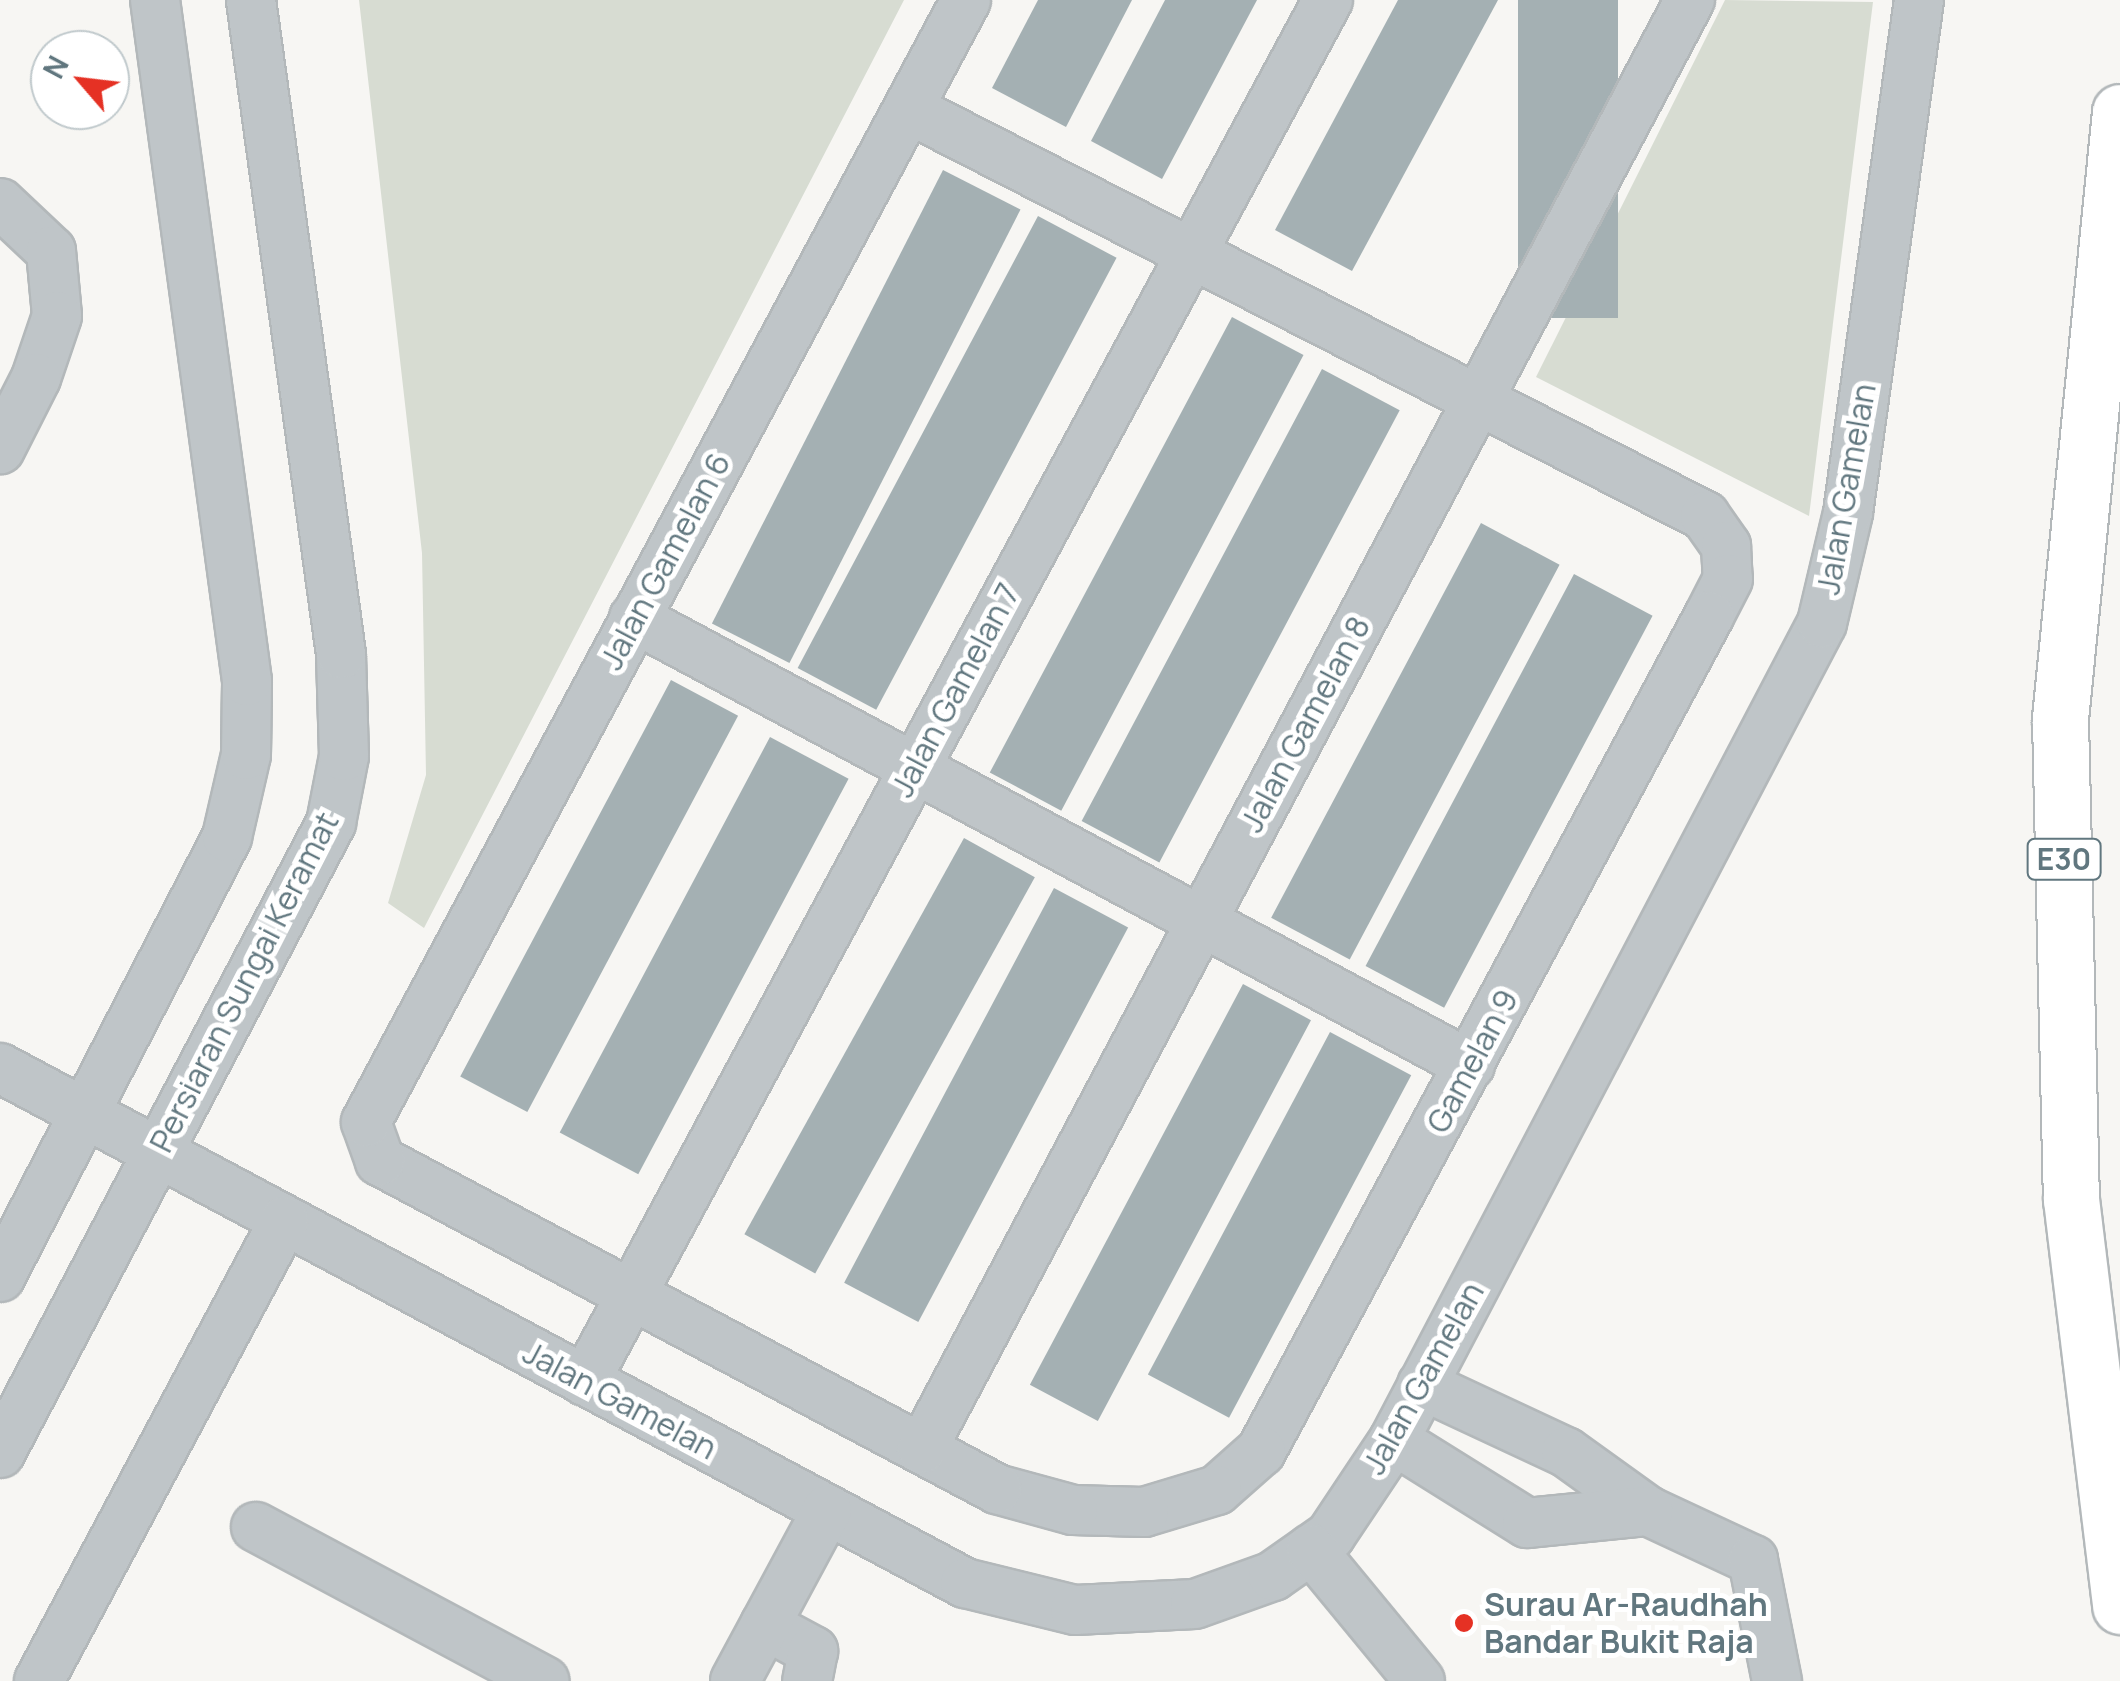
<!DOCTYPE html>
<html>
<head>
<meta charset="utf-8">
<style>
	body { margin:0 }
	#map { position:relative; width:2120px; height:1681px; overflow:hidden; background:#f7f6f3; font-family:Manrope,sans-serif }
	div>[style] { position:absolute }
	[style*='--x'] { left:calc(var(--x)*1px); top:calc(var(--y)*1px); width:calc(var(--w)*1px); rotate:calc(var(--a)*1deg) }
	.green>* { inset:0; background:#d7dcd2 }
	.building>* { inset:0; background:#a4b0b3; transform-origin:0 0 }
	.roads { filter:drop-shadow(2px 0 #b3b8ba) drop-shadow(-2px 0 #b3b8ba) drop-shadow(0 2px #b3b8ba) drop-shadow(0 -2px #b3b8ba) }
	.minor>* { height:48px; margin:-24px; padding:0 24px; transform-origin:24px; border-radius:24px; background:#bfc5c8 }
	.highway>* { height:55px; margin:-27.5px; padding:0 27.5px; transform-origin:27.5px; border-radius:27.5px; background:#fff }
	.dots>* { width:28px; height:28px; translate:-50% -50%; box-sizing:border-box; border:5px solid #fff; border-radius:50% }
	span { translate:-50% -50%; white-space:nowrap; text-align:center; line-height:1.15; -webkit-text-stroke:10px #fff; paint-order:stroke }
	.shield-label span { padding:2px 8px; background:#fff; border:2px solid; border-radius:8px; -webkit-text-stroke-width:0 }
	.shield-label { font-size:30px; color:#61777f; font-weight:700 }
	.street-label { font-size:32px; color:#61777f }
	.poi-label { font-size:32px; color:#61777f; font-weight:700 }
	.left { translate:0 -50%; text-align:left }
	.north { position:absolute; left:30px; top:30px; width:100px; height:100px; box-sizing:border-box; background:#fff; border:2px solid #c0c9cc; border-radius:50%; rotate:298deg; font-size:28px; font-weight:700; line-height:40px; text-align:center; color:#61777f }
	.north::after { content:''; display:block; margin:auto; width:35px; height:45px; background:#e53124; clip-path:polygon(50% 0,100% 100%,50% 72%,0 100%) }
</style>
</head>
<body>
<div id="map">
	<div class="green">
		<i style="clip-path:polygon(359px 0,904px 0,424px 928px,388px 903px,426px 775px,422px 553px)"></i>
		<i style="clip-path:polygon(1725px 0,1873px 2px,1809px 516px,1536px 377px)"></i>
	</div>
	<div class="building">
		<i style="clip-path:polygon(1038px 0,1132px 0,1066px 127px,992px 88px)"></i>
		<i style="clip-path:polygon(1165px 0,1257px 0,1162px 179px,1091px 141px)"></i>
		<i style="clip-path:polygon(1398px 0,1498px 0,1352px 271px,1275px 230px)"></i>
		<i style="left:1518px;top:0;width:100px;height:318px"></i>
		<i style="left:943px;top:170px;width:87px;height:509px;rotate:27deg"></i>
		<i style="left:1038px;top:216px;width:89px;height:512px;rotate:28deg"></i>
		<i style="left:1232px;top:317px;width:81px;height:516px;rotate:28deg"></i>
		<i style="left:1322px;top:369px;width:88px;height:512px;rotate:28deg"></i>
		<i style="left:1481px;top:523px;width:89px;height:447px;rotate:28deg"></i>
		<i style="left:1574px;top:574px;width:89px;height:444px;rotate:28deg"></i>
		<i style="left:671px;top:680px;width:76px;height:449px;rotate:28deg"></i>
		<i style="left:770px;top:737px;width:89px;height:448px;rotate:28deg"></i>
		<i style="left:964px;top:838px;width:81px;height:453px;rotate:29deg"></i>
		<i style="left:1054px;top:888px;width:84px;height:447px;rotate:28deg"></i>
		<i style="left:1243px;top:984px;width:77px;height:454px;rotate:28deg"></i>
		<i style="left:1330px;top:1032px;width:92px;height:388px;rotate:28deg"></i>
	</div>
	<div class="roads">
		<div class="minor">
			<i style="--x:909;--y:109;--w:894;--a:27.08"></i>
			<i style="--x:1705;--y:516;--w:37;--a:55"></i>
			<i style="--x:1726;--y:546;--w:33;--a:87"></i>
			<i style="--x:1728;--y:579;--w:42;--a:117.2"></i>
			<i style="--x:1709;--y:616;--w:948;--a:118.21"></i>
			<i style="--x:1261;--y:1451;--w:59;--a:138.4"></i>
			<i style="--x:1217;--y:1490;--w:76;--a:163.2"></i>
			<i style="--x:1144;--y:1512;--w:71;--a:-178.4"></i>
			<i style="--x:1073;--y:1510;--w:79;--a:-164.6"></i>
			<i style="--x:997;--y:1489;--w:699;--a:-152"></i>
			<i style="--x:380;--y:1161;--w:41;--a:-109.7"></i>
			<i style="--x:366;--y:1122;--w:1272;--a:-61.86"></i>
			<i style="--x:0;--y:203;--w:70;--a:43.3"></i>
			<i style="--x:51;--y:251;--w:65;--a:84.7"></i>
			<i style="--x:57;--y:316;--w:65;--a:108.7"></i>
			<i style="--x:36;--y:378;--w:80;--a:116.9"></i>
			<i style="--x:634;--y:618;--w:948;--a:28.13"></i>
			<i style="--x:0;--y:1068;--w:1094;--a:28.09"></i>
			<i style="--x:965;--y:1583;--w:113;--a:13.8"></i>
			<i style="--x:1075;--y:1610;--w:120;--a:-2.9"></i>
			<i style="--x:1195;--y:1604;--w:83;--a:-19.7"></i>
			<i style="--x:1273;--y:1576;--w:70;--a:-35.1"></i>
			<i style="--x:1330;--y:1536;--w:115;--a:-56.3"></i>
			<i style="--x:1394;--y:1440;--w:922;--a:-62.35"></i>
			<i style="--x:1822;--y:623;--w:113;--a:-76.7"></i>
			<i style="--x:1848;--y:513;--w:518;--a:-82.12"></i>
			<i style="--x:0;--y:1277;--w:495;--a:-62.7"></i>
			<i style="--x:227;--y:837;--w:84;--a:-77"></i>
			<i style="--x:246;--y:755;--w:74;--a:-89.2"></i>
			<i style="--x:247;--y:681;--w:687;--a:-97.69"></i>
			<i style="--x:585;--y:1381;--w:1568;--a:-61.72"></i>
			<i style="--x:1422;--y:1385;--w:159;--a:25"></i>
			<i style="--x:1566;--y:1452;--w:101;--a:35.7"></i>
			<i style="--x:1648;--y:1511;--w:116;--a:25"></i>
			<i style="--x:1753;--y:1560;--w:123;--a:78.8"></i>
			<i style="--x:1394;--y:1440;--w:157;--a:32"></i>
			<i style="--x:1527;--y:1523;--w:122;--a:-5.7"></i>
			<i style="--x:922;--y:1449;--w:1640;--a:-62.08"></i>
			<i style="--x:0;--y:1453;--w:712;--a:-62.28"></i>
			<i style="--x:331;--y:823;--w:68;--a:-79"></i>
			<i style="--x:344;--y:756;--w:102;--a:-91.7"></i>
			<i style="--x:341;--y:654;--w:660;--a:-97.84"></i>
			<i style="--x:256;--y:1527;--w:327;--a:28.1"></i>
			<i style="--x:1311;--y:1549;--w:171;--a:50.5"></i>
			<i style="--x:765;--y:1625;--w:55;--a:28.4"></i>
			<i style="--x:813;--y:1651;--w:31;--a:101"></i>
			<i style="--x:39;--y:1681;--w:521;--a:-61.96"></i>
			<i style="--x:735;--y:1681;--w:194;--a:-61.7"></i>
		</div>
		<div class="highway">
			<i style="--x:2120;--y:112;--w:610;--a:95.65"></i>
			<i style="--x:2060;--y:719;--w:480;--a:88.7"></i>
			<i style="--x:2071;--y:1199;--w:410;--a:83.1"></i>
		</div>
	</div>
	<div class="dots">
		<i style="left:1464px;top:1623px;background:#e53124"></i>
	</div>
	<div class="shield-label">
		<span style="left:2064px;top:859px">E30</span>
	</div>
	<div class="street-label">
		<span style="left:1846px;top:489px;rotate:-80deg">Jalan Gamelan</span>
		<span style="left:665px;top:561px;rotate:-62deg">Jalan Gamelan 6</span>
		<span style="left:955px;top:690px;rotate:-62deg">Jalan Gamelan 7</span>
		<span style="left:1305px;top:724px;rotate:-62deg">Jalan Gamelan 8</span>
		<span style="left:244px;top:982px;rotate:-63deg">Persiaran Sungai Keramat</span>
		<span style="left:1472px;top:1061px;rotate:-62deg">Gamelan 9</span>
		<span style="left:1423px;top:1378px;rotate:-61deg">Jalan Gamelan</span>
		<span style="left:620px;top:1400px;rotate:28deg">Jalan Gamelan</span>
	</div>
	<div class="poi-label">
		<span class="left" style="left:1484px;top:1623px">Surau Ar-Raudhah<br>Bandar Bukit Raja</span>
	</div>
	<div class="north">N</div>
</div>
</body>
</html>
